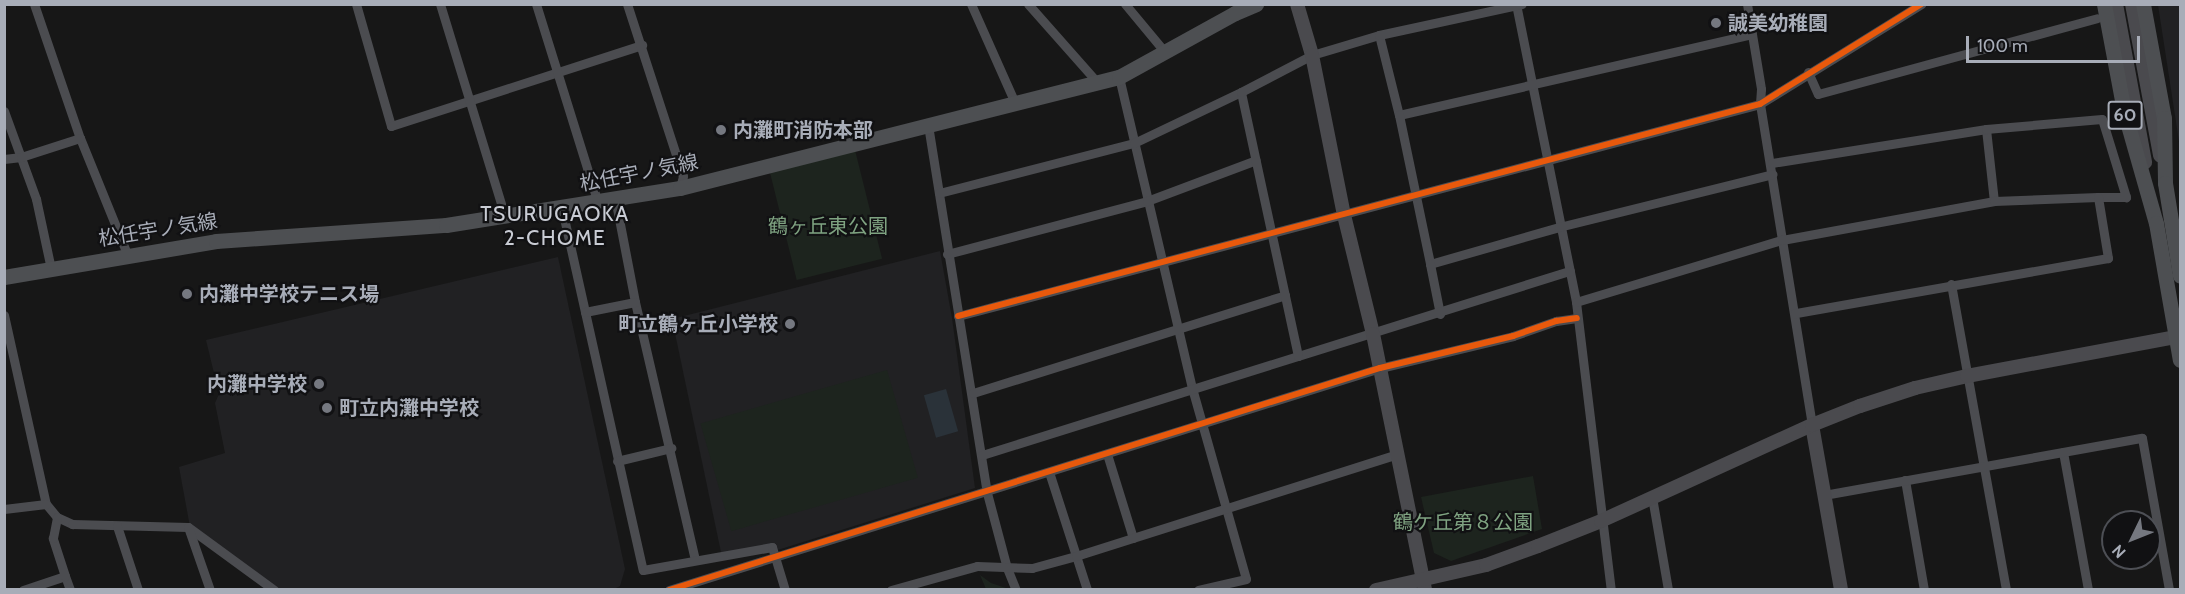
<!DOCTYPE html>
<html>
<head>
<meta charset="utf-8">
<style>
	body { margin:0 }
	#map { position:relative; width:2185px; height:594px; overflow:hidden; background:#171717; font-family:Cabin,"Noto Sans JP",sans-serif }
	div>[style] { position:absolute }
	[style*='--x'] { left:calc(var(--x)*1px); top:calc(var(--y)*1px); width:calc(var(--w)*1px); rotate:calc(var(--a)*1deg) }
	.built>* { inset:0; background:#212123 }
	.green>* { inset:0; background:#1d241e; transform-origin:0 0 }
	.water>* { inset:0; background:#2a3239; transform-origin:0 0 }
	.street>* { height:9px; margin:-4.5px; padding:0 4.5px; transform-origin:4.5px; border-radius:4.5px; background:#4b4c50 }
	.secondary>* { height:14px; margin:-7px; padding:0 7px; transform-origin:7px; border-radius:7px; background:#4a4a4e }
	.primary>* { height:15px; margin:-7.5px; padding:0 7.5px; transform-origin:7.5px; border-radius:7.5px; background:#4d4f52 }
	.cycleway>* { height:6px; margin:-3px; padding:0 3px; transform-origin:3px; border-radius:3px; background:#e8590c }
	.dots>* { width:16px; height:16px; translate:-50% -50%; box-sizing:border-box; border:3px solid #111113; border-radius:50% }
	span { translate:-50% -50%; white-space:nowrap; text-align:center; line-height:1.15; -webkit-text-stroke:4.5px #111113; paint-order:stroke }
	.shield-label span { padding:2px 4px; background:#111113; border:2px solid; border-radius:4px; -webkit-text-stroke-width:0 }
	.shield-label { font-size:18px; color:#a8adb8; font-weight:700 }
	.poi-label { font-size:20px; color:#a8adb8; font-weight:700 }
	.left { translate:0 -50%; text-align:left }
	.right { translate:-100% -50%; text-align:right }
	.street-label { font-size:20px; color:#a8adb8 }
	.park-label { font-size:20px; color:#7fa381 }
	.neighbourhood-label { font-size:21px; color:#c9ccd4; letter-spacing:1.5px }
	.frame { position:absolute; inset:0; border:6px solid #a8adb8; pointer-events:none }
	.north { position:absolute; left:2101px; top:510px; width:60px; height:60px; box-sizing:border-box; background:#111113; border:2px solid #4d4f55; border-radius:50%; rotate:227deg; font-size:16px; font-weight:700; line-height:24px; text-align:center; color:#a8adb8 }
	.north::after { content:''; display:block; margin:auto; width:21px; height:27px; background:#757880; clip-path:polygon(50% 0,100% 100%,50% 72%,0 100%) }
	.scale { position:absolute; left:1966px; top:36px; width:174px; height:27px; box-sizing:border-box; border:3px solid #a8adb8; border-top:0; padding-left:8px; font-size:18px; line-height:21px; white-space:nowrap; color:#a8adb8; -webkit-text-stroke:4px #111113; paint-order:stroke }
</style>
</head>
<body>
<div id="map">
	<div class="built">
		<i style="clip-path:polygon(2158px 5px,2180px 5px,2180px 148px)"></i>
		<i style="clip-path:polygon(940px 251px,952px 318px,975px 488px,768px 553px,722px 557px,672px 319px)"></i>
		<i style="clip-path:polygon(558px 257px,625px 569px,620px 586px,614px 589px,275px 589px,190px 527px,179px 467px,225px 453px,215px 403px,219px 394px,206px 340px)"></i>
	</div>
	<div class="green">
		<i style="left:855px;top:150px;width:112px;height:88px;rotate:76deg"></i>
		<i style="left:887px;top:370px;width:112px;height:194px;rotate:74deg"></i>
		<i style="clip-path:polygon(1533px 476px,1542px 529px,1451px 561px,1434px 553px,1421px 497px)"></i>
		<i style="clip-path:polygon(980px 575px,991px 583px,1006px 588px,986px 589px)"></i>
	</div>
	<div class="water">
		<i style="left:946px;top:389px;width:44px;height:23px;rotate:74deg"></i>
	</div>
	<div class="street">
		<i style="--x:34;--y:4;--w:142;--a:71.1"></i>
		<i style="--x:80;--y:138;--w:127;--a:67.9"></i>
		<i style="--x:356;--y:4;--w:127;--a:74"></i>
		<i style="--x:391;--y:126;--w:264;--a:-17.9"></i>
		<i style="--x:440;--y:4;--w:223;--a:73"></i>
		<i style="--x:536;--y:4;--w:208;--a:72.7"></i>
		<i style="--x:627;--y:4;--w:181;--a:72"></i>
		<i style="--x:683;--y:176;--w:12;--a:104"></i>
		<i style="--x:971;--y:4;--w:108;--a:66"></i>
		<i style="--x:1028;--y:4;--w:104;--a:48.5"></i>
		<i style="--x:1125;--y:4;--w:61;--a:50.3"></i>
		<i style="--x:1516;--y:4;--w:304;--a:78.6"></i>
		<i style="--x:1576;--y:302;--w:290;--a:83.1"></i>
		<i style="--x:1747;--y:4;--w:86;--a:80.6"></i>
		<i style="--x:1761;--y:89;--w:15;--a:94"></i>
		<i style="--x:1760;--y:104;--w:325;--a:80.8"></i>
		<i style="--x:1379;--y:35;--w:82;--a:76"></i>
		<i style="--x:1399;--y:115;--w:362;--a:-12.9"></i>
		<i style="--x:1808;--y:72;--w:24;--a:66"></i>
		<i style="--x:1818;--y:94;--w:289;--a:-15.2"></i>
		<i style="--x:1119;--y:77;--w:319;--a:76.8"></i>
		<i style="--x:1192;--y:388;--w:198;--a:74.2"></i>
		<i style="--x:1246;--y:579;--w:49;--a:167.1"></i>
		<i style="--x:4;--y:111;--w:94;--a:70"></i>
		<i style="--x:36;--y:199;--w:72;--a:77.9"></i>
		<i style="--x:1399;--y:115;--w:152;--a:78.2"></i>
		<i style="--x:1430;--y:264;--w:134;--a:-16"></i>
		<i style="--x:1559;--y:227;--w:220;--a:-13.9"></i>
		<i style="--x:928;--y:125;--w:373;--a:80.9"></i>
		<i style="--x:987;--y:493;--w:78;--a:75.1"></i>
		<i style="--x:1007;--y:568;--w:24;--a:68"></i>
		<i style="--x:1986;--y:129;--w:72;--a:83.7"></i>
		<i style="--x:4;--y:159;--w:17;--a:-7"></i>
		<i style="--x:21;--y:157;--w:62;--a:-17.9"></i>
		<i style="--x:1772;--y:163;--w:217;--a:-9"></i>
		<i style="--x:1986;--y:129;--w:116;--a:-4.9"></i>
		<i style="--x:2102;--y:119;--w:82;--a:72.9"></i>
		<i style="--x:2126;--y:197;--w:28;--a:180"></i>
		<i style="--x:939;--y:193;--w:201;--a:-14.4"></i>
		<i style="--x:1134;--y:143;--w:119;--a:-25.5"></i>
		<i style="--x:615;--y:198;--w:106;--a:79.1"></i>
		<i style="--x:635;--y:302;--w:264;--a:76.9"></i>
		<i style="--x:562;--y:209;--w:370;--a:77.4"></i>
		<i style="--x:643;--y:570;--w:131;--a:-10.1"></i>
		<i style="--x:772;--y:547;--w:45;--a:73.2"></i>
		<i style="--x:947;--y:254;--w:207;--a:-14.8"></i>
		<i style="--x:1147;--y:201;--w:116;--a:-20.6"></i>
		<i style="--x:1430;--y:264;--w:51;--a:78.7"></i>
		<i style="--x:1951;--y:284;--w:311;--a:79.8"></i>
		<i style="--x:1576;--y:302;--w:215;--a:-16.8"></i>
		<i style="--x:1782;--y:240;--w:216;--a:-10.4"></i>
		<i style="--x:1994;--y:201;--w:104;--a:-2.2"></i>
		<i style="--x:2098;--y:197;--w:62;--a:80.7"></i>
		<i style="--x:2108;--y:258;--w:318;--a:170"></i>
		<i style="--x:585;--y:312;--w:51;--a:-11.3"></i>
		<i style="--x:4;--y:315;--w:194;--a:77.5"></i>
		<i style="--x:46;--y:504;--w:17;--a:50"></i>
		<i style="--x:57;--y:517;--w:17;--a:25"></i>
		<i style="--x:72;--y:524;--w:116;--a:1.5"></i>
		<i style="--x:188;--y:527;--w:107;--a:36.2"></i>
		<i style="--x:958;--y:316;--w:830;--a:-14.81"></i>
		<i style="--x:1760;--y:104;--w:190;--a:-31.8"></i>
		<i style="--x:1298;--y:356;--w:285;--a:-17.4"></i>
		<i style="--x:973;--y:393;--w:327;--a:-17.4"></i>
		<i style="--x:2063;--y:452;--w:140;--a:79.7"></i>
		<i style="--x:1107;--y:454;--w:88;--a:72.8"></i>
		<i style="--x:982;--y:455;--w:331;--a:-17.4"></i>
		<i style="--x:1298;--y:356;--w:270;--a:-102.2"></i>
		<i style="--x:1241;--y:92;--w:80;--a:-27.5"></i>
		<i style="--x:1312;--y:55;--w:70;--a:-16.6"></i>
		<i style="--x:1379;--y:35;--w:146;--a:-12.2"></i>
		<i style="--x:617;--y:461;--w:56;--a:-13.5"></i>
		<i style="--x:1049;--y:472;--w:124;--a:72.1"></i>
		<i style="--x:1905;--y:480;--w:112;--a:80.2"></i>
		<i style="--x:1824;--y:495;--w:323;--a:-10.2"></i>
		<i style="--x:2142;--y:438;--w:154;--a:79.9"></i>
		<i style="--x:1652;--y:497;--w:94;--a:80.2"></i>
		<i style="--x:4;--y:509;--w:42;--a:-6.8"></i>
		<i style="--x:117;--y:526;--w:67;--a:71.8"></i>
		<i style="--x:188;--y:527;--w:67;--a:70.8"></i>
		<i style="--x:65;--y:576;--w:15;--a:70"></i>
		<i style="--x:23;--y:590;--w:44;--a:-18.4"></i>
		<i style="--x:65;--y:576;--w:40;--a:-108"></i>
		<i style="--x:53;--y:538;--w:21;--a:-79"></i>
		<i style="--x:669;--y:590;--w:745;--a:-17.34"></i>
		<i style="--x:1380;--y:368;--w:137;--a:-13.5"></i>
		<i style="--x:1513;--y:336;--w:46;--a:-19.2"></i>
		<i style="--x:1556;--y:321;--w:21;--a:-8"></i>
		<i style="--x:891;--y:590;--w:89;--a:-15.6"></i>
		<i style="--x:977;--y:566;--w:55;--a:2.1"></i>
		<i style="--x:1032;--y:568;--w:46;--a:-15.3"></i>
		<i style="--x:1076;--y:556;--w:337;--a:-17.6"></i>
	</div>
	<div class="secondary">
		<i style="--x:1297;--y:4;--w:53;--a:73.6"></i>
		<i style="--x:1312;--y:55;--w:163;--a:78.7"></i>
		<i style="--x:1344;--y:215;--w:122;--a:76.3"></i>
		<i style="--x:1373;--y:334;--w:261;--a:78.5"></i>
		<i style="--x:2116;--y:4;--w:161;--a:79.6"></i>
		<i style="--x:2132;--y:4;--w:154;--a:79.5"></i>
		<i style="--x:1812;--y:425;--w:168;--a:80"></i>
		<i style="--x:1376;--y:590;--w:113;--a:-12.8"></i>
		<i style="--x:1486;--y:565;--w:55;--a:-20.1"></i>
		<i style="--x:1538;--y:546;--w:68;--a:-21.6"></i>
		<i style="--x:1601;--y:521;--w:232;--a:-24.5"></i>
		<i style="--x:1812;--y:425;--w:52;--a:-21.6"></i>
		<i style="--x:1860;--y:406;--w:58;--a:-18.1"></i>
		<i style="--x:1915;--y:388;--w:53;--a:-13"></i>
		<i style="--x:1967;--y:376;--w:217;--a:-10.6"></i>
	</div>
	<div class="primary">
		<i style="--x:2104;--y:4;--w:109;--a:79.4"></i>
		<i style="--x:2124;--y:111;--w:116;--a:74.1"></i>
		<i style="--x:2156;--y:223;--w:139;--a:80.1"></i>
		<i style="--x:2143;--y:4;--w:116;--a:79.6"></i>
		<i style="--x:2164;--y:118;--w:65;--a:89.1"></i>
		<i style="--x:2165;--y:183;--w:94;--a:80.8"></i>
		<i style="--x:4;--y:277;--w:215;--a:-9.6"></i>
		<i style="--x:216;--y:241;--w:231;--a:-4"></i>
		<i style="--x:446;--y:225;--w:237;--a:-9"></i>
		<i style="--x:680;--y:188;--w:453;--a:-14.2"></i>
		<i style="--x:1119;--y:77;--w:132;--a:-28.9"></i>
		<i style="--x:1235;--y:13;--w:23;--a:-23"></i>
	</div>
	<div class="cycleway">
		<i style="--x:958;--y:316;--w:830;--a:-14.81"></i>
		<i style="--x:1760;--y:104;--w:190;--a:-31.8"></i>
		<i style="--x:669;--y:590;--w:745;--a:-17.34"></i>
		<i style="--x:1380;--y:368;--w:137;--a:-13.5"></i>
		<i style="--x:1513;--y:336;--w:46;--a:-19.2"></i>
		<i style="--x:1556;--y:321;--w:21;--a:-8"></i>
	</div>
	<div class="dots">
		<i style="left:1716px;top:23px;background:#757880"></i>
		<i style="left:721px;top:130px;background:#757880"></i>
		<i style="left:187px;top:294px;background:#757880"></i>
		<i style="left:790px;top:324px;background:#757880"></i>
		<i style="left:319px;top:384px;background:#757880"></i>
		<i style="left:327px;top:408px;background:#757880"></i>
	</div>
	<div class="shield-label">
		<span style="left:2125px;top:115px">60</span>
	</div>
	<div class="poi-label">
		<span class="left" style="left:1728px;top:23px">誠美幼稚園</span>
		<span class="left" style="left:733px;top:130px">内灘町消防本部</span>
		<span class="left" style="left:199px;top:294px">内灘中学校テニス場</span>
		<span class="right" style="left:778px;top:324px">町立鶴ヶ丘小学校</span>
		<span class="right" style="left:307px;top:384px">内灘中学校</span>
		<span class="left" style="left:339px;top:408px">町立内灘中学校</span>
	</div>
	<div class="street-label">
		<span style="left:639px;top:173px;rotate:-11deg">松任宇ノ気線</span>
		<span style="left:158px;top:230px;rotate:-9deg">松任宇ノ気線</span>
	</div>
	<div class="park-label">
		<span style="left:828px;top:226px">鶴ヶ丘東公園</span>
		<span style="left:1463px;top:522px">鶴ケ丘第８公園</span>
	</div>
	<div class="neighbourhood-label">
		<span style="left:555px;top:226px">TSURUGAOKA<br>2-CHOME</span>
	</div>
	<div class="frame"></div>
	<div class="north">N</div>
	<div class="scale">100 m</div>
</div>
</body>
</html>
